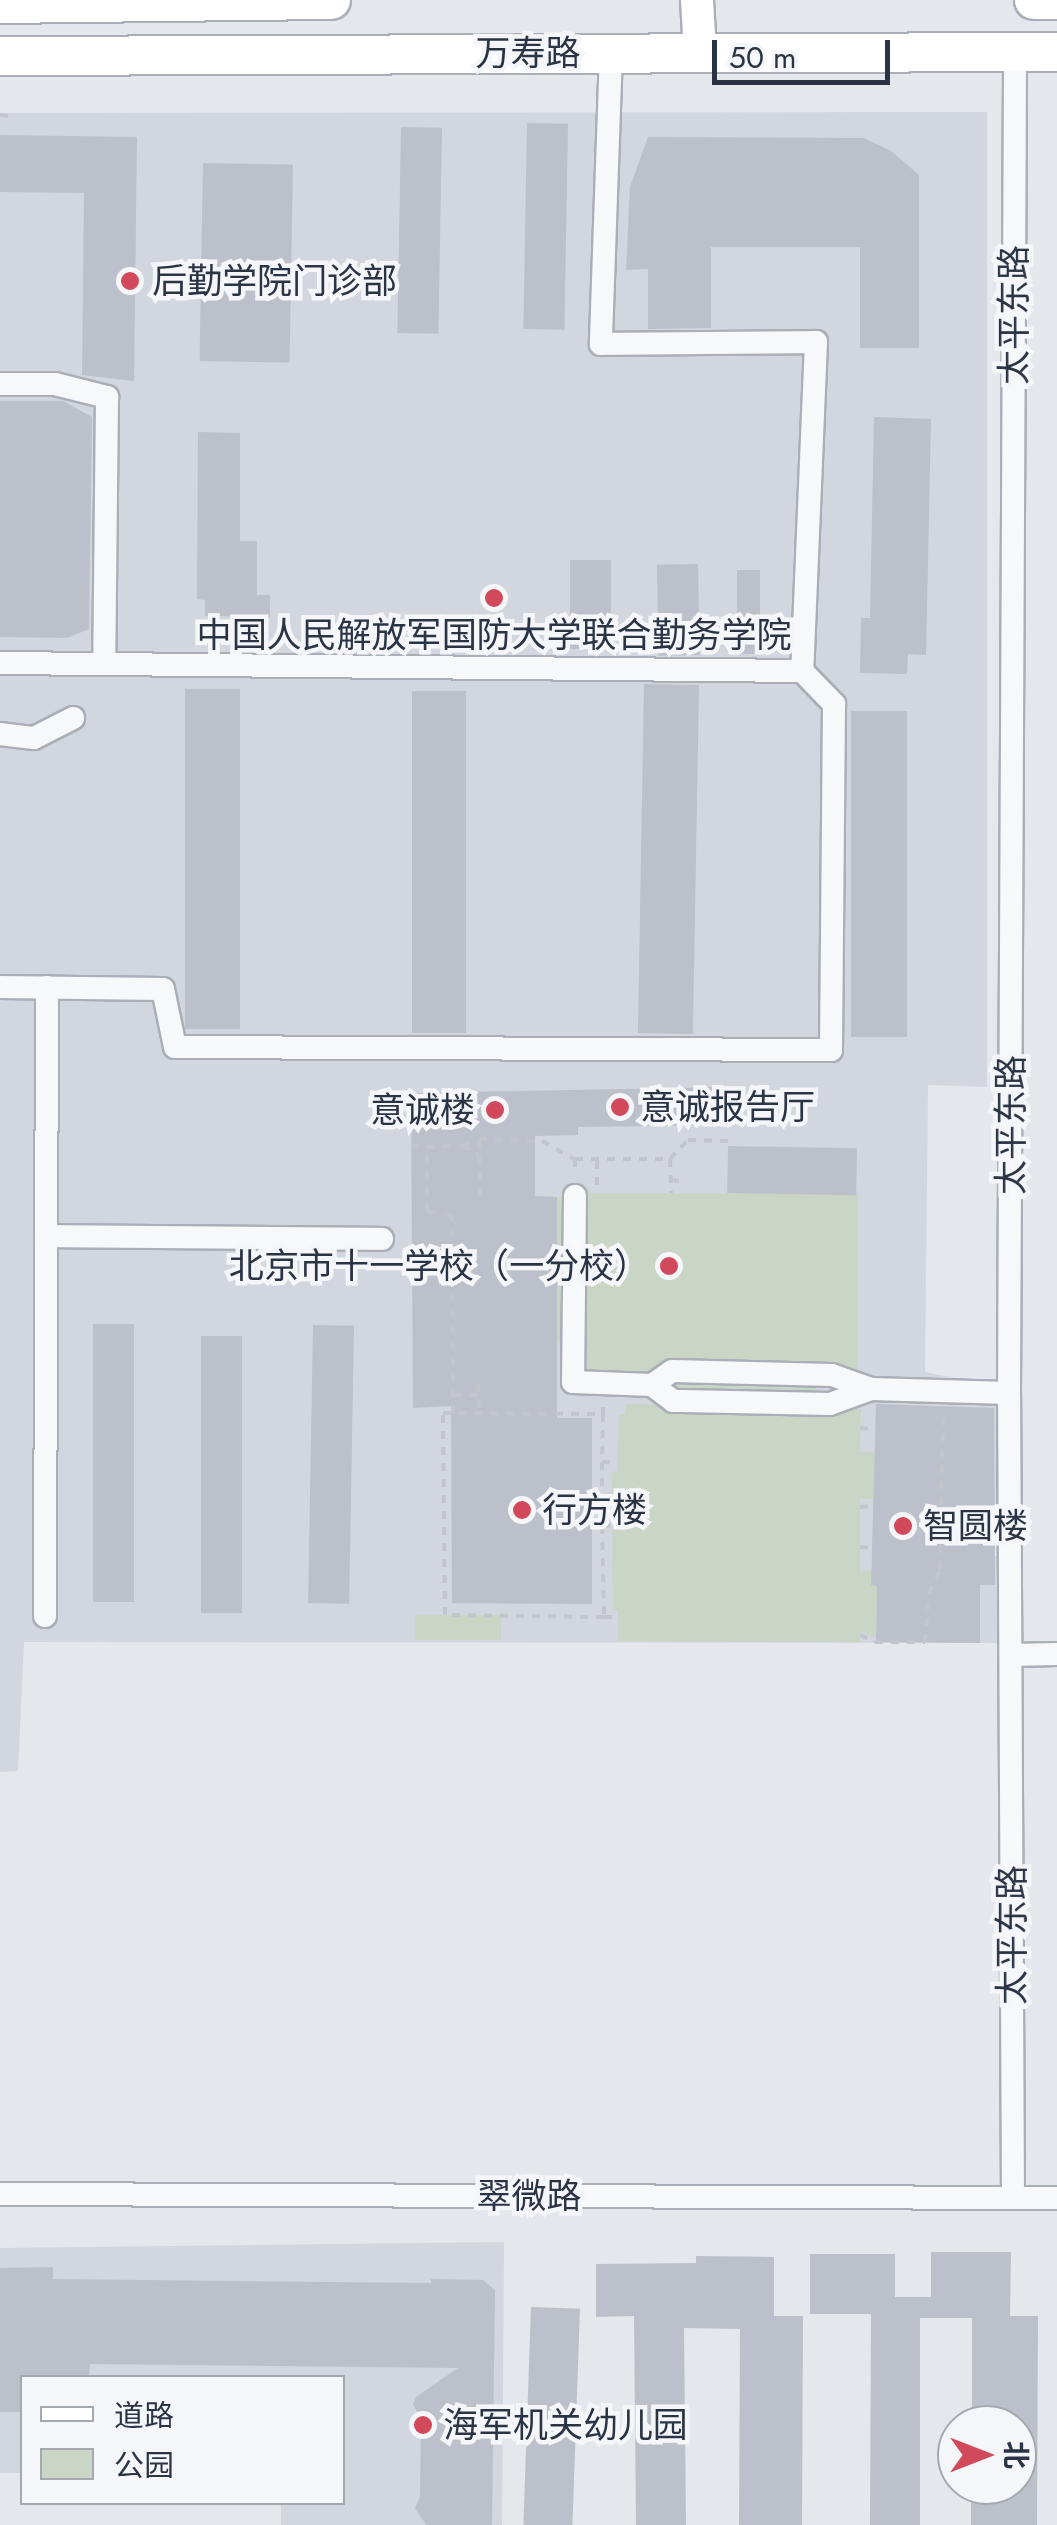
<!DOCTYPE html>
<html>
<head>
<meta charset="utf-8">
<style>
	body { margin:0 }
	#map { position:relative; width:1057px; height:2525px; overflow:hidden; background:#e4e7ec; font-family:Jost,"Noto Sans SC",sans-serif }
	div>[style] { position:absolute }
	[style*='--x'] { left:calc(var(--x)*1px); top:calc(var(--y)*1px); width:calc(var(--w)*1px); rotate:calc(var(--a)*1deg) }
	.built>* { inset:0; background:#d2d6de }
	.green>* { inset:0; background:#c9d6c5; transform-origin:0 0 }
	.building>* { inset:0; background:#bbc0ca; transform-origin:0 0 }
	.path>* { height:4px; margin-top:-2px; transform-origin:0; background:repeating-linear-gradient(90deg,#c2c5cb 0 8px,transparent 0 16px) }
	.roads { filter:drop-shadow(2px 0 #a9aeb7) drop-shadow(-2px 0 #a9aeb7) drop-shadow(0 2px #a9aeb7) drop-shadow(0 -2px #a9aeb7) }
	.street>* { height:22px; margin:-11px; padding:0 11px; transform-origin:11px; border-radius:11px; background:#f7f8fa }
	.secondary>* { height:32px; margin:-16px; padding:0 16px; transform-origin:16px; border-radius:16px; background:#fff }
	.primary>* { height:38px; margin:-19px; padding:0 19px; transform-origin:19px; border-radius:19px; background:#fff }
	.dots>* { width:28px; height:28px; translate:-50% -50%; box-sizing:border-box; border:5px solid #f4f6f9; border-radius:50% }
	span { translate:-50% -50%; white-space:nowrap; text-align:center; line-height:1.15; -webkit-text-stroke:9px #f4f6f9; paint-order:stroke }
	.street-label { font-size:35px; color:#2b3445 }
	.poi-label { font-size:35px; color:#2b3445 }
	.left { translate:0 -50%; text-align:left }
	.right { translate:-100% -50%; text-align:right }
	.legend { position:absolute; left:20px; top:2375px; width:325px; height:130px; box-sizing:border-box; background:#f4f6f9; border:2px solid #a4a8b1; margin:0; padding:12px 18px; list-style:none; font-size:30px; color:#2b3445 }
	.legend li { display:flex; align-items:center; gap:20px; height:50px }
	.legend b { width:50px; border:2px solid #a4a8b1 }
	.north { position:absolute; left:937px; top:2405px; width:100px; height:100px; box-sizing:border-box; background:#f4f6f9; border:2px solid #a4a8b1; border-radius:50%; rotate:90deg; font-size:28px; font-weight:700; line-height:40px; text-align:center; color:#2b3445 }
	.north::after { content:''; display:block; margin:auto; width:35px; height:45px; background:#d1495b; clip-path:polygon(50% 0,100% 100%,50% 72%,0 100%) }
	.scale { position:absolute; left:712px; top:40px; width:178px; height:45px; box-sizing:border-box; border:5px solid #2b3445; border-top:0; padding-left:12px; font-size:30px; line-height:35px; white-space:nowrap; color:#2b3445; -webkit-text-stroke:8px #f4f6f9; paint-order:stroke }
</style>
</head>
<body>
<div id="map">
	<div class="built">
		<i style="clip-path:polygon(987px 112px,987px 1087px,928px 1085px,925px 1372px,1002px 1388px,1003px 1530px,989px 1530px,990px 1556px,1003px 1556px,1004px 1643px,24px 1642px,18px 1771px,0 1772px,0 113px)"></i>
		<i style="clip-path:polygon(504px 2242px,502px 2525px,281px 2525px,281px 2503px,342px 2502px,342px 2378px,22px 2378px,22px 2473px,0 2473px,0 2248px)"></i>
	</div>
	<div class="green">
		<i style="left:858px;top:1193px;width:179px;height:271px;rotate:90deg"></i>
		<i style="left:557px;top:1197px;width:5px;height:146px"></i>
		<i style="clip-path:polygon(680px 1376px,816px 1381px,816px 1397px,680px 1394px,675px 1386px)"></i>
		<i style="clip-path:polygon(626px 1404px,861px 1409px,860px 1452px,875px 1452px,873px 1499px,860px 1499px,860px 1572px,872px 1570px,871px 1585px,877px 1587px,876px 1638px,860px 1631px,860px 1642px,618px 1641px,618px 1610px,613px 1610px,612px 1473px,617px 1472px,619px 1414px,625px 1414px)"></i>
		<i style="left:415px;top:1615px;width:86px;height:25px"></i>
	</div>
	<div class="building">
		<i style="left:527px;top:123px;width:41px;height:206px;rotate:1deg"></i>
		<i style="left:401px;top:127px;width:41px;height:206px;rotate:1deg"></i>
		<i style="clip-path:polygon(0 135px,137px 137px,134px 381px,82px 375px,84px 193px,0 192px)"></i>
		<i style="clip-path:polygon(648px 137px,864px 138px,891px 151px,919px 175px,919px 348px,860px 348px,860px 247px,711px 247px,711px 328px,648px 329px,648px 269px,626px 270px,630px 187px)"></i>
		<i style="left:203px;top:163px;width:90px;height:198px;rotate:1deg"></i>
		<i style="clip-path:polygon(0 401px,63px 401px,92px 417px,89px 629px,67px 638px,0 637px)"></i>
		<i style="clip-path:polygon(874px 417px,931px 419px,926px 655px,908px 654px,907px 674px,860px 673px,861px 618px,870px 618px)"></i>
		<i style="clip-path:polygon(198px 432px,240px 433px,240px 541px,257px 541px,257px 595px,270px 595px,270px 617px,205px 616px,205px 600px,197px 599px)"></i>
		<i style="left:570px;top:560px;width:41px;height:89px"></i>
		<i style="left:698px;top:564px;width:91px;height:41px;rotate:89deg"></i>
		<i style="left:737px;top:570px;width:23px;height:84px"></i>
		<i style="left:644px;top:684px;width:55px;height:349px;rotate:1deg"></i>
		<i style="left:185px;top:689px;width:55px;height:340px"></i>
		<i style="left:412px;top:691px;width:54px;height:342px"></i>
		<i style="left:851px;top:711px;width:56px;height:326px"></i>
		<i style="clip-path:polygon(726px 1087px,727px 1125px,578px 1127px,578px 1135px,535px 1136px,535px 1196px,557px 1197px,557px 1418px,592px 1418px,592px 1604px,452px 1603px,451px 1406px,413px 1408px,411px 1093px)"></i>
		<i style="left:728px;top:1146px;width:129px;height:47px;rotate:1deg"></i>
		<i style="left:93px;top:1324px;width:41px;height:278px"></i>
		<i style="left:313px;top:1325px;width:41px;height:278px;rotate:1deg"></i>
		<i style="left:201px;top:1336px;width:41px;height:277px"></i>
		<i style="clip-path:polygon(876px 1404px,994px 1408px,995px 1585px,980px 1585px,980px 1643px,876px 1642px,877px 1587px,871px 1585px)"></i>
		<i style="clip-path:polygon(931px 2252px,1011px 2252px,1010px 2316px,1038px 2316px,1037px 2525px,971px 2525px,971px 2485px,1017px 2485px,1017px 2425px,972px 2425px,972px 2318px,920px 2318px,920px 2525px,870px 2525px,871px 2314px,810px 2314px,810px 2254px,895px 2254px,895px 2297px,931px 2297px)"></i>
		<i style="clip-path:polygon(696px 2256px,774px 2257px,774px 2316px,803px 2316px,802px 2525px,739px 2525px,740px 2329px,684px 2328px,686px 2525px,636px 2525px,634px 2316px,596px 2317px,596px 2264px,696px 2263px)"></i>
		<i style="clip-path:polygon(53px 2267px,53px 2279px,431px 2283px,431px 2279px,483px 2280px,495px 2290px,492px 2525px,426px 2525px,415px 2508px,420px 2497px,421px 2417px,413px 2405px,416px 2397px,458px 2368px,90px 2364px,89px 2378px,22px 2378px,22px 2412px,0 2412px,0 2268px)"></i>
		<i style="left:531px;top:2307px;width:49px;height:218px;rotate:2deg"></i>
	</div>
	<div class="path">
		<i style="--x:0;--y:115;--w:11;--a:5"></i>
		<i style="--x:411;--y:1146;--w:16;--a:4"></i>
		<i style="--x:462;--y:1146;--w:19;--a:28"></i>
		<i style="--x:575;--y:1159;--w:95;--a:0"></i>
		<i style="--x:670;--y:1159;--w:26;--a:-47"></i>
		<i style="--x:688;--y:1140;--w:40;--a:1.4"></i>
		<i style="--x:670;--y:1159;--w:34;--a:88"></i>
		<i style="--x:671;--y:1180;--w:10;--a:6"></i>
		<i style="--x:597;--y:1185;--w:25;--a:-90"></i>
		<i style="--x:480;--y:1195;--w:56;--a:-91"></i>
		<i style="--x:479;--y:1139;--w:63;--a:1.8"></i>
		<i style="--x:542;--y:1141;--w:38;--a:29"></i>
		<i style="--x:575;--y:1159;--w:12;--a:90"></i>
		<i style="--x:478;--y:1384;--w:29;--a:88"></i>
		<i style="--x:453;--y:1395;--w:25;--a:0"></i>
		<i style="--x:603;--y:1407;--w:7;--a:90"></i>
		<i style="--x:603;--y:1414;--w:48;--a:91.2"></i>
		<i style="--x:602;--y:1462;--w:64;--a:90"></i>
		<i style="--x:602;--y:1526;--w:91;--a:88.7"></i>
		<i style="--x:604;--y:1617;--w:159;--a:-179.3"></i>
		<i style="--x:445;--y:1615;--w:202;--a:-90.6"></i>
		<i style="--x:443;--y:1413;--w:160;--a:0.4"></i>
		<i style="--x:453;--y:1413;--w:197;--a:-90.3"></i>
		<i style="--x:452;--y:1216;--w:25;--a:-169"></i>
		<i style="--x:427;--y:1211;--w:64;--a:-90"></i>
		<i style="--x:427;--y:1147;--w:35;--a:-2"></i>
		<i style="--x:462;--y:1146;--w:18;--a:-22"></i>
		<i style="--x:860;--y:1428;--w:15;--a:4"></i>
		<i style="--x:602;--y:1462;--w:15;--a:4"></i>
		<i style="--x:860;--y:1507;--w:13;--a:-4"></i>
		<i style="--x:602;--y:1526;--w:15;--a:0"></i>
		<i style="--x:860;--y:1547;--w:12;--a:5"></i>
		<i style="--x:604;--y:1617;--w:14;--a:0"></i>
		<i style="--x:860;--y:1635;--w:17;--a:25"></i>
		<i style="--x:875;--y:1642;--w:50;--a:0"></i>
		<i style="--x:925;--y:1642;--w:49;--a:-85.3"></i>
		<i style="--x:929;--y:1593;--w:26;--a:-65"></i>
		<i style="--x:940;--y:1569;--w:157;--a:-88.9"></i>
	</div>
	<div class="roads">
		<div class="street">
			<i style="--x:611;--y:52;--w:292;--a:92"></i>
			<i style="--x:601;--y:344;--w:215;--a:-0.5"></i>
			<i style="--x:816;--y:342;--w:329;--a:92.4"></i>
			<i style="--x:0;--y:384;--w:55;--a:0"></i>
			<i style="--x:55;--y:384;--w:54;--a:14"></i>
			<i style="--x:107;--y:397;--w:266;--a:90.6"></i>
			<i style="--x:0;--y:663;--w:802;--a:0.57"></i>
			<i style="--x:802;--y:671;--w:46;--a:45.9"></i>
			<i style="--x:834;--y:704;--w:346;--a:90.5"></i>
			<i style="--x:831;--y:1050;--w:656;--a:-179.74"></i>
			<i style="--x:175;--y:1047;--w:59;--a:-101.7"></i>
			<i style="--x:163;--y:989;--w:163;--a:-179.3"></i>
			<i style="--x:0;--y:734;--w:34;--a:7"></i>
			<i style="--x:34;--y:738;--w:44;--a:-27.1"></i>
			<i style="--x:575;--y:1196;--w:186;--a:90.6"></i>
			<i style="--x:573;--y:1382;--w:79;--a:2.2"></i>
			<i style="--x:652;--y:1385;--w:26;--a:37"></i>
			<i style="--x:673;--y:1401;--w:9;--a:0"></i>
			<i style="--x:682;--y:1401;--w:148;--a:1.2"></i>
			<i style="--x:830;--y:1404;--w:44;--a:-20.1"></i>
			<i style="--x:871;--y:1389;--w:138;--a:1.7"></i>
			<i style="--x:46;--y:1236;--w:336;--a:0.5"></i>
			<i style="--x:652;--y:1385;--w:24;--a:-35"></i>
			<i style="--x:672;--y:1371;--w:160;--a:1.4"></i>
			<i style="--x:832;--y:1375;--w:41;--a:19.7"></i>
			<i style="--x:45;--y:1616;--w:629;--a:-89.82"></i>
			<i style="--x:1011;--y:1655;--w:46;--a:-1.2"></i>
			<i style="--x:0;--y:2194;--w:1057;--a:0.22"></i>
			<i style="--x:1013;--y:2198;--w:805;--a:-90.28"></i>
			<i style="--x:1009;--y:1393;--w:1341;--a:-89.74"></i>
		</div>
		<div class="secondary">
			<i style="--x:697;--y:0;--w:52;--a:86.7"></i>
		</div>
		<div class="primary">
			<i style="--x:1034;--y:0;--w:23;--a:0"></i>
			<i style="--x:0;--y:4;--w:331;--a:-0.7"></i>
			<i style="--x:0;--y:56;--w:1057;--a:-0.22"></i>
		</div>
	</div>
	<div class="dots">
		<i style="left:130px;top:281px;background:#d1495b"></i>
		<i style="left:494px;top:598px;background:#d1495b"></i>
		<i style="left:620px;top:1107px;background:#d1495b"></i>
		<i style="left:495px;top:1110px;background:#d1495b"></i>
		<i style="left:669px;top:1266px;background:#d1495b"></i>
		<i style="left:522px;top:1510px;background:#d1495b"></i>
		<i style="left:903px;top:1526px;background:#d1495b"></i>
		<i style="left:423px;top:2425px;background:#d1495b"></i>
	</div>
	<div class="street-label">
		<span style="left:528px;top:53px">万寿路</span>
		<span style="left:1014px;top:315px;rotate:-90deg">太平东路</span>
		<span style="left:1011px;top:1125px;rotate:-90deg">太平东路</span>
		<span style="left:1012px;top:1935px;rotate:-90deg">太平东路</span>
		<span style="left:529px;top:2196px">翠微路</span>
	</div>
	<div class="poi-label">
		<span class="left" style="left:152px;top:281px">后勤学院门诊部</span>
		<span style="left:494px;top:635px">中国人民解放军国防大学联合勤务学院</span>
		<span class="left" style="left:640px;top:1107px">意诚报告厅</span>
		<span class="right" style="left:475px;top:1110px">意诚楼</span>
		<span class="right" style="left:649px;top:1266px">北京市十一学校（一分校）</span>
		<span class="left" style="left:542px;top:1510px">行方楼</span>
		<span class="left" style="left:923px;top:1526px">智圆楼</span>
		<span class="left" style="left:443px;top:2425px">海军机关幼儿园</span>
	</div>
	<ul class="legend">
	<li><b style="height:12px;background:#fff"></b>道路</li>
	<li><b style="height:28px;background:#c9d6c5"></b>公园</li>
	</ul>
	<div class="north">北</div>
	<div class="scale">50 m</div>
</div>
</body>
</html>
